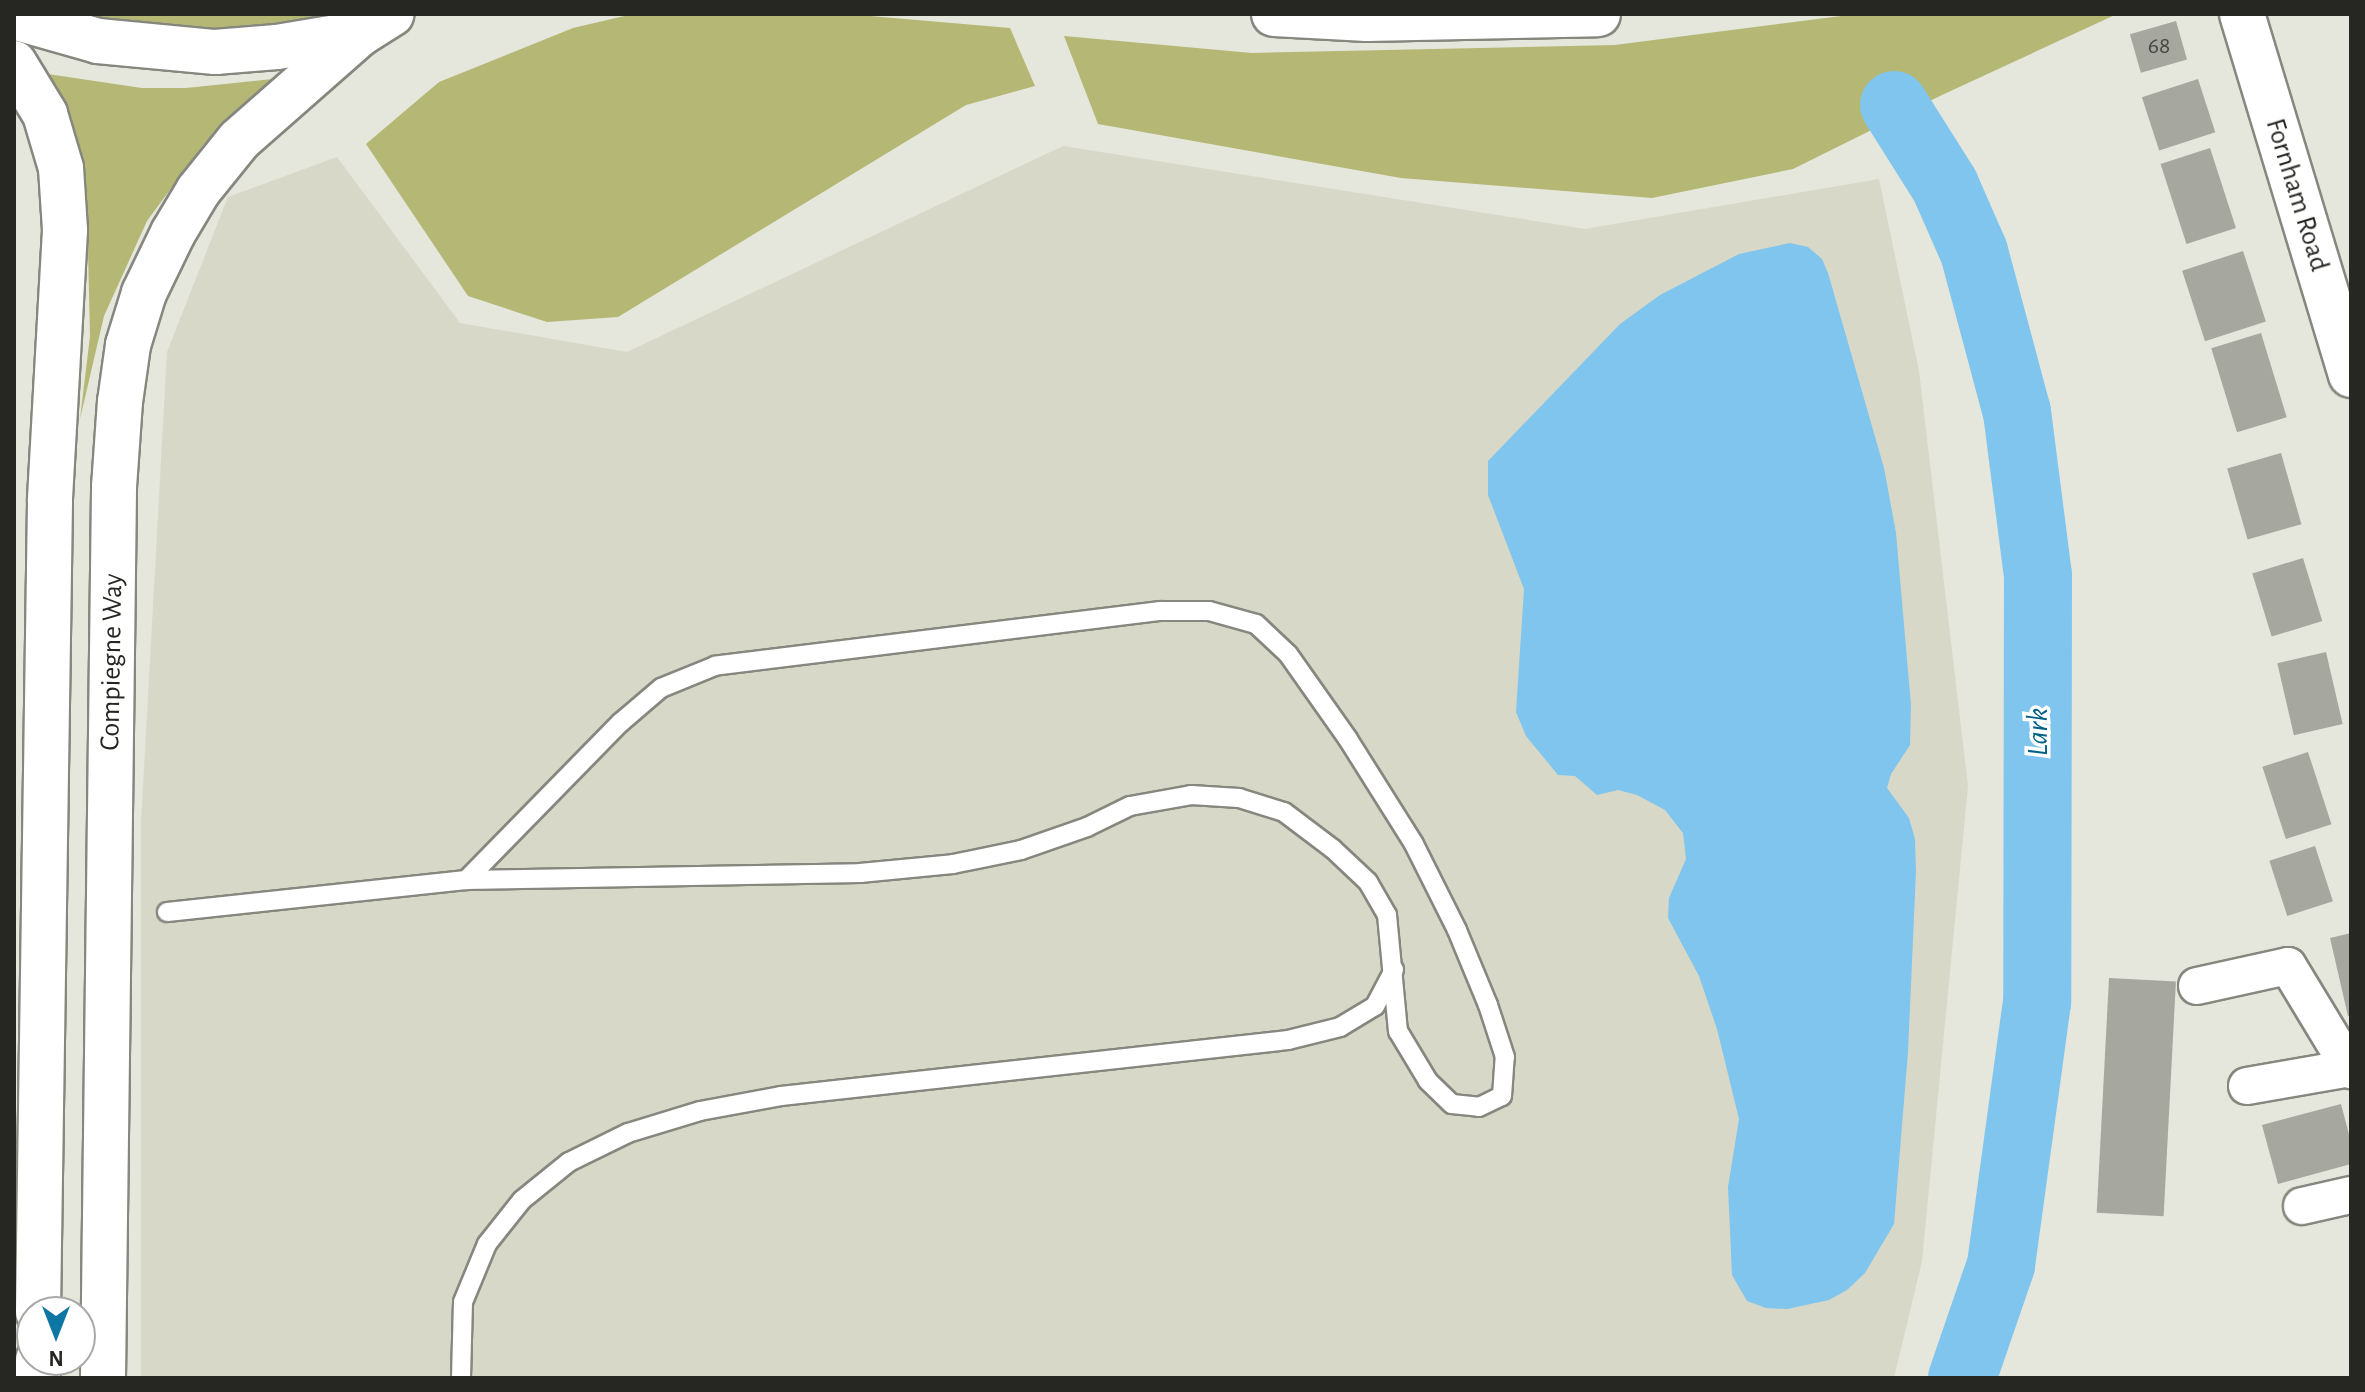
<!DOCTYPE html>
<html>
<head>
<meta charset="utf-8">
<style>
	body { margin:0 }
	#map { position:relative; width:2365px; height:1392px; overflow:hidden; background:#e5e6dc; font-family:"Alegreya Sans",sans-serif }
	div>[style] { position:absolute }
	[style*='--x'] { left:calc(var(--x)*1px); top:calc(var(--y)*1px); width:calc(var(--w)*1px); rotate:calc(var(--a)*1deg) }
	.built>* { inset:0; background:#d7d8c8 }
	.green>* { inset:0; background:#b5b875 }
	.water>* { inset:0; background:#7fc5ed }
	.river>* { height:68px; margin:-34px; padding:0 34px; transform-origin:34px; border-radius:34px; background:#7fc5ed }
	.building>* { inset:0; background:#a6a79e; transform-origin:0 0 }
	.roads { filter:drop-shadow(2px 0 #86877e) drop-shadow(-2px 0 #86877e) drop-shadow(0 2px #86877e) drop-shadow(0 -2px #86877e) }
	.service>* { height:18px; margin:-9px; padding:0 9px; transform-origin:9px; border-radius:9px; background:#fff }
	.minor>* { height:36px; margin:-18px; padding:0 18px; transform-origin:18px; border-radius:18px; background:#fff }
	.primary>* { height:44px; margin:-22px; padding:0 22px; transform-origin:22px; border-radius:22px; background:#fff }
	.trunk>* { height:44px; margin:-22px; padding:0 22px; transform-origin:22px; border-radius:22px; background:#fff }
	span { translate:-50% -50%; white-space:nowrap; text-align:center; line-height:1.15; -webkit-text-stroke:7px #fff; paint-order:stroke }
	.number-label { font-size:24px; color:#464642 }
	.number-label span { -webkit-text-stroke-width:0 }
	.street-label { font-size:28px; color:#262623 }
	.water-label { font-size:30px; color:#006085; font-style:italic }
	.frame { position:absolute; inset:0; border:16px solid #262623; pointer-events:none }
	.north { position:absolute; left:16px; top:1296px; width:80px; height:80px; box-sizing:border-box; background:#fff; border:2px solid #a8a8a7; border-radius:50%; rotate:180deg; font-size:22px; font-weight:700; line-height:32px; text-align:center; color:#262623 }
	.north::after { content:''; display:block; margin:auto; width:28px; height:36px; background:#0e76a2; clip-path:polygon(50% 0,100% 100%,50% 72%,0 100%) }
</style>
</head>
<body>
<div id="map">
	<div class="built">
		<i style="clip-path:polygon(1063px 146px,1585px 229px,1879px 179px,1919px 371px,1968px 786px,1922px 1261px,1894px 1378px,141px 1378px,141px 823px,167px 352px,228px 197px,337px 157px,460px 323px,627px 352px)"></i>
	</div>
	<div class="green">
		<i style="clip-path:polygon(33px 14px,348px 14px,268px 38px)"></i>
		<i style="clip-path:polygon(633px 14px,847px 14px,1010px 28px,1035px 86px,966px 105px,618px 317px,547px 322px,468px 296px,366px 144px,439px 82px,573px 28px)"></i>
		<i style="clip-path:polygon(1857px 14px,2117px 14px,1942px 95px,1793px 169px,1652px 198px,1401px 178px,1098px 124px,1064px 36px,1252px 53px,1615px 45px)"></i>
		<i style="clip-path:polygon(34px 72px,142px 88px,186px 88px,272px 79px,203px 145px,147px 221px,104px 316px,80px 419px,90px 336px,87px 207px,74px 160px)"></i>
	</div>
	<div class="water">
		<i style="clip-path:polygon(1790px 243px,1808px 247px,1822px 259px,1828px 273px,1884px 468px,1896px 533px,1911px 705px,1910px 745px,1891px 774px,1887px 788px,1909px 818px,1915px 839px,1916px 872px,1908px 1052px,1894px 1224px,1865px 1273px,1847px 1290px,1829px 1300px,1787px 1309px,1766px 1308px,1747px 1301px,1732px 1275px,1728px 1187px,1739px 1119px,1717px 1029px,1699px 976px,1668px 918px,1669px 898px,1686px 859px,1683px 833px,1665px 810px,1637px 795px,1618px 790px,1597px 795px,1575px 776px,1558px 775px,1526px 736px,1516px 712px,1524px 589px,1488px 495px,1488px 461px,1620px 324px,1660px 295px,1739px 254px)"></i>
	</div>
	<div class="river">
		<i style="--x:1894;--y:105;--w:96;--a:57.8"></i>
		<i style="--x:1945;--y:186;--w:72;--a:66.3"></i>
		<i style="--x:1974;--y:252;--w:166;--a:75"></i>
		<i style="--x:2017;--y:412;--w:164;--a:82.7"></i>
		<i style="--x:2038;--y:575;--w:427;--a:90.1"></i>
		<i style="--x:2037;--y:1002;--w:265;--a:97.8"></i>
		<i style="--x:2001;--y:1265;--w:120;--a:109"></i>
	</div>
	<div class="building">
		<i style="left:2176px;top:21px;width:40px;height:48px;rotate:74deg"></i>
		<i style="left:2198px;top:79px;width:56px;height:59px;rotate:72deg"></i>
		<i style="left:2210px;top:148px;width:84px;height:52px;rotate:72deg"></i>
		<i style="left:2243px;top:251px;width:74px;height:64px;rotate:72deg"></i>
		<i style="left:2261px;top:333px;width:88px;height:52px;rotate:73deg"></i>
		<i style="left:2281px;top:453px;width:74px;height:56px;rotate:74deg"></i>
		<i style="left:2303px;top:558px;width:66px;height:53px;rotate:73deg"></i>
		<i style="left:2326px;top:652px;width:74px;height:50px;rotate:77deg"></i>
		<i style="left:2308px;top:752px;width:76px;height:48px;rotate:72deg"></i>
		<i style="left:2315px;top:846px;width:58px;height:48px;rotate:72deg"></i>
		<i style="clip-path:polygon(2351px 933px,2351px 1016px,2348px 1016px,2330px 938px)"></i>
		<i style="left:2109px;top:978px;width:67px;height:235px;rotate:3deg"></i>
		<i style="clip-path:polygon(2341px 1104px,2351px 1142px,2351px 1164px,2278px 1184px,2262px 1125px)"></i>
	</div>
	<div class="roads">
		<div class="service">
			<i style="--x:167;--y:912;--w:301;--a:-6.1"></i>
			<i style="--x:466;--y:880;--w:394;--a:-1"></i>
			<i style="--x:860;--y:873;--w:93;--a:-5.5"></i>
			<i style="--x:953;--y:864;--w:69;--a:-11.6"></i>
			<i style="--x:1021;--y:850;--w:70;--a:-19.2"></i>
			<i style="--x:1087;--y:827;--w:48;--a:-26"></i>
			<i style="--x:1130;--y:806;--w:62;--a:-10.2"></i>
			<i style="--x:1191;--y:795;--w:48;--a:3.6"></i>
			<i style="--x:1239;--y:798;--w:47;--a:17.3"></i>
			<i style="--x:1284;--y:812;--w:61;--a:37.1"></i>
			<i style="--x:1333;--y:849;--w:48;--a:43.3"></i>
			<i style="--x:1368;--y:882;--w:38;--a:60"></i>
			<i style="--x:1387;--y:915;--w:117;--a:84.6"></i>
			<i style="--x:1398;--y:1031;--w:58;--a:59"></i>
			<i style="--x:1428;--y:1081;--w:33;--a:44"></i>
			<i style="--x:1452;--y:1104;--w:27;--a:6"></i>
			<i style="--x:1479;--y:1107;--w:25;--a:-26"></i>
			<i style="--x:1502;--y:1096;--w:39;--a:-86"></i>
			<i style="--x:1505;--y:1057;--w:55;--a:-108.1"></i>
			<i style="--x:1488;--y:1005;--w:81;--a:-112.5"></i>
			<i style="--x:1457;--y:930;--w:96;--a:-116.6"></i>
			<i style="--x:1414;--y:844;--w:124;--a:-122.2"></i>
			<i style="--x:1348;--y:739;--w:104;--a:-125.2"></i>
			<i style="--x:1288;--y:654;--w:44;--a:-136.8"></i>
			<i style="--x:1256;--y:624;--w:49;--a:-164.5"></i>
			<i style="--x:1209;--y:611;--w:49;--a:180"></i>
			<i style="--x:1160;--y:611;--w:448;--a:173"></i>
			<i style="--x:715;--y:666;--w:58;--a:157.8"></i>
			<i style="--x:661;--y:688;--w:54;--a:139.5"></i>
			<i style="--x:620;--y:723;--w:220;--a:134.4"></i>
			<i style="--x:461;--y:1378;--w:76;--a:-88.5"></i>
			<i style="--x:463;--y:1302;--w:63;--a:-67.5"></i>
			<i style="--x:487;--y:1244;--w:56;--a:-51.5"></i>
			<i style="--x:522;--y:1200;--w:60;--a:-39"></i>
			<i style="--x:569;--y:1162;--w:66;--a:-26.2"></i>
			<i style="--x:628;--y:1133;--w:75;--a:-17"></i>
			<i style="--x:700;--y:1111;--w:82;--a:-10.5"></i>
			<i style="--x:781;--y:1096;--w:510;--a:-6.3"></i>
			<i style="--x:1288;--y:1040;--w:54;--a:-14"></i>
			<i style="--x:1340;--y:1027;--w:41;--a:-31"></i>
			<i style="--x:1375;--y:1006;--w:41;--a:-62.2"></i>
		</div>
		<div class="minor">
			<i style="--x:2197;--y:986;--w:93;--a:-12.4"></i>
			<i style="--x:2288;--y:966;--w:122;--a:58.8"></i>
			<i style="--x:2247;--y:1086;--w:105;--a:-9.9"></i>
			<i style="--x:2302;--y:1206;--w:50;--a:-12.7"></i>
		</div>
		<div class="primary">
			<i style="--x:2242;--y:14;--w:377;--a:73.2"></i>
		</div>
		<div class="trunk">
			<i style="--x:1274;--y:14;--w:93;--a:3.1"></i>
			<i style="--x:1367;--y:19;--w:231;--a:-1.2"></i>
			<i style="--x:14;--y:17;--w:87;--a:15.9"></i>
			<i style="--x:98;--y:41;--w:118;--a:5.4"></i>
			<i style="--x:215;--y:52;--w:62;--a:-4.6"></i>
			<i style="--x:277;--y:47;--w:85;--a:-9.5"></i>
			<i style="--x:361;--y:33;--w:36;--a:-32"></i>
			<i style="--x:14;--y:63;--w:60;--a:58.7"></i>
			<i style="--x:45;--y:114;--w:56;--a:73.5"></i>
			<i style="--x:61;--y:168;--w:62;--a:86.3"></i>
			<i style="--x:65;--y:230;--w:272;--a:93.2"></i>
			<i style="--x:50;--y:502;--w:810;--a:90.85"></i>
			<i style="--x:38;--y:1360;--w:18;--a:90"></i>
			<i style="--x:103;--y:1378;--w:891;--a:-89.29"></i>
			<i style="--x:114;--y:487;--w:85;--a:-86"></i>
			<i style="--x:120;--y:402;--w:58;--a:-82"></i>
			<i style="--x:128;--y:345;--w:54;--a:-72.9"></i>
			<i style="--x:144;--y:293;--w:67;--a:-64.2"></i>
			<i style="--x:173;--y:233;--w:49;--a:-59.2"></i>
			<i style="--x:198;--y:191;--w:65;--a:-51.2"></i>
			<i style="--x:239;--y:140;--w:162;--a:-41.3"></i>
		</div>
	</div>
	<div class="number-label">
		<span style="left:2159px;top:47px">68</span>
	</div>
	<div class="street-label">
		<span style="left:2297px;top:195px;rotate:73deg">Fornham Road</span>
		<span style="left:112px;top:662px;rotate:-89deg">Compiegne Way</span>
	</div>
	<div class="water-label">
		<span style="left:2038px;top:732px;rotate:-90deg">Lark</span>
	</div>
	<div class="frame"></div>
	<div class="north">N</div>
</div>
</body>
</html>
